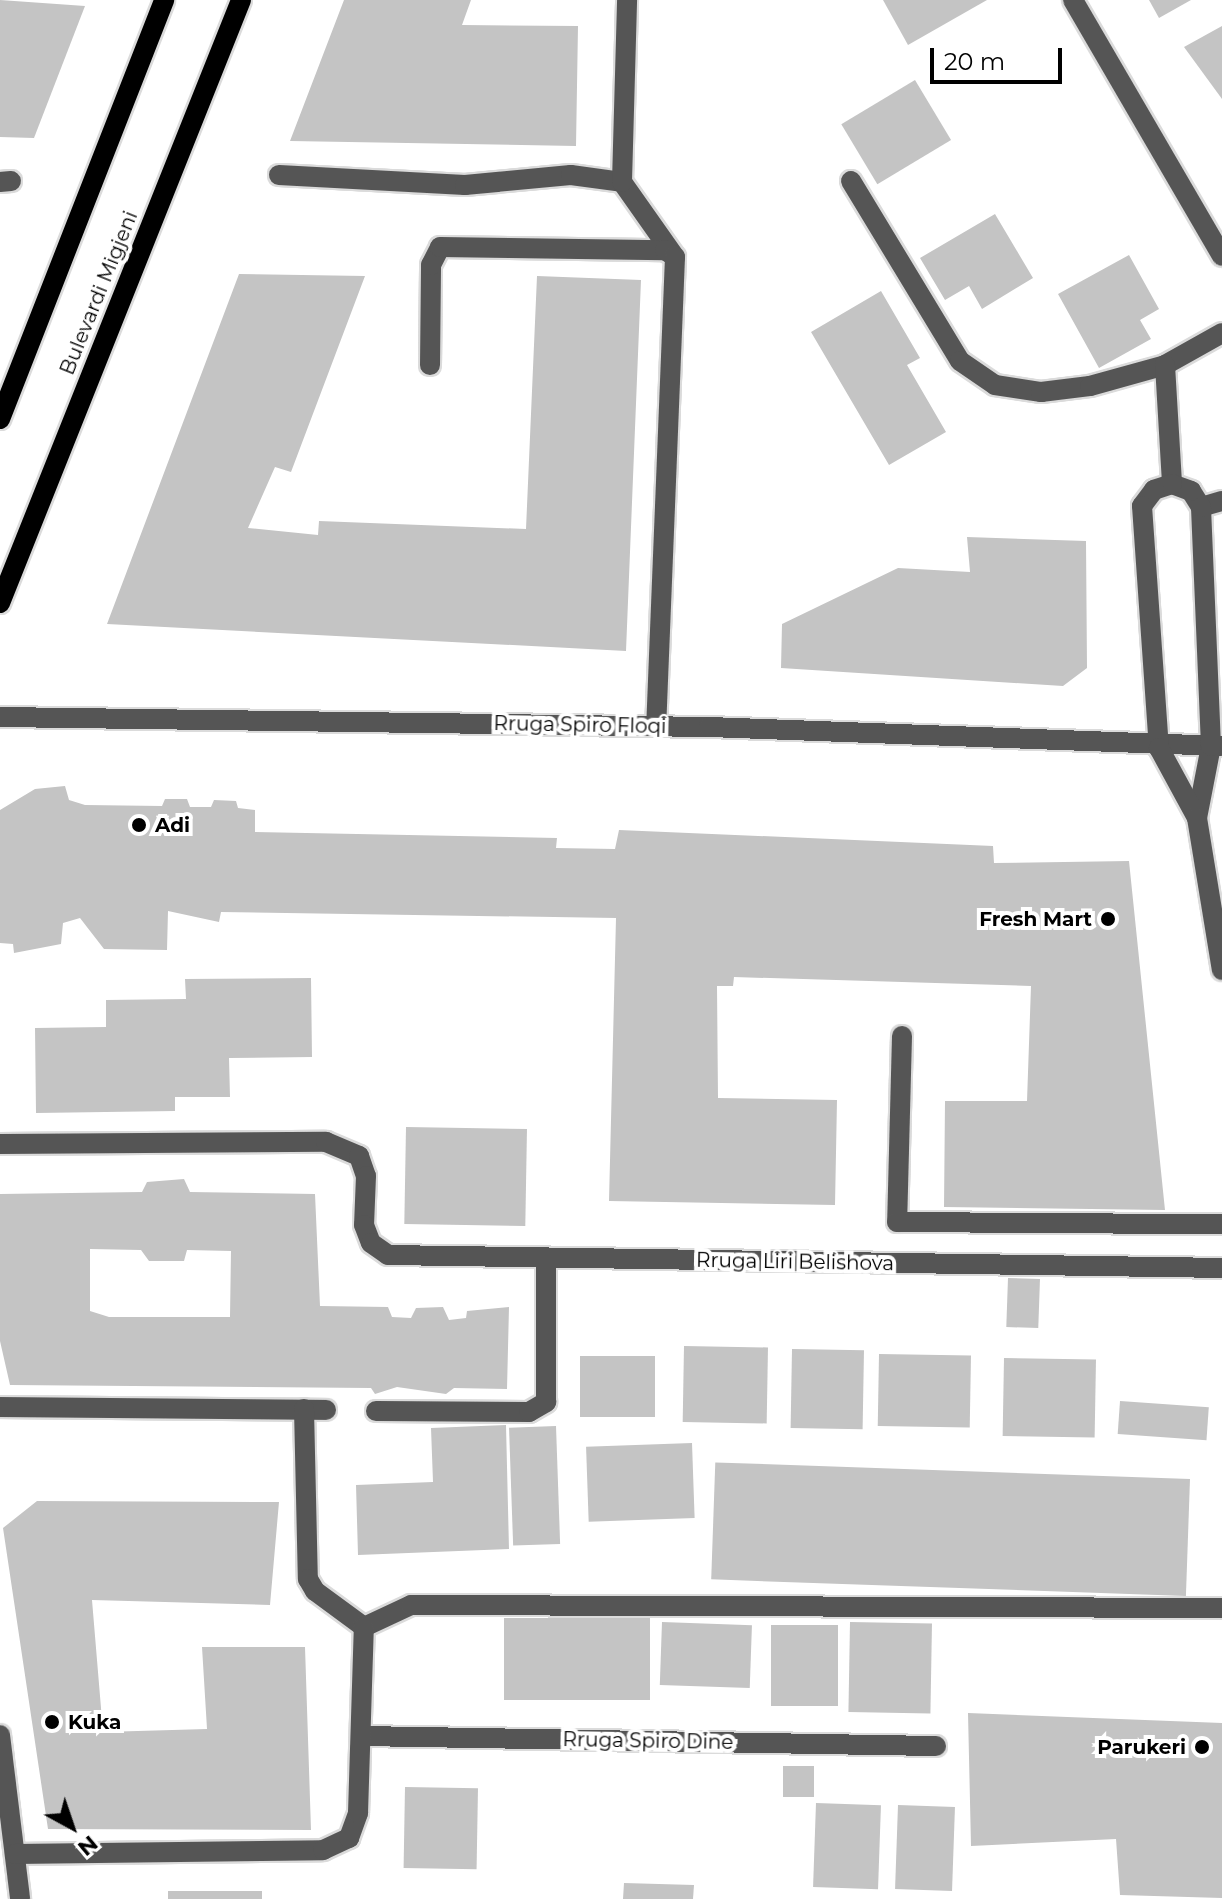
<!DOCTYPE html>
<html>
<head>
<meta charset="utf-8">
<style>
	body { margin:0 }
	#map { position:relative; width:1222px; height:1899px; overflow:hidden; background:#fff; font-family:Montserrat,sans-serif }
	div>[style] { position:absolute }
	[style*='--x'] { left:calc(var(--x)*1px); top:calc(var(--y)*1px); width:calc(var(--w)*1px); rotate:calc(var(--a)*1deg) }
	.building>* { inset:0; background:#c4c4c4; transform-origin:0 0 }
	.roads { filter:drop-shadow(2px 0 #dbdbdb) drop-shadow(-2px 0 #dbdbdb) drop-shadow(0 2px #dbdbdb) drop-shadow(0 -2px #dbdbdb) }
	.minor>* { height:20px; margin:-10px; padding:0 10px; transform-origin:10px; border-radius:10px; background:#555 }
	.major>* { height:20px; margin:-10px; padding:0 10px; transform-origin:10px; border-radius:10px; background:#000 }
	.dots>* { width:22px; height:22px; translate:-50% -50%; box-sizing:border-box; border:4px solid #fff; border-radius:50% }
	span { translate:-50% -50%; white-space:nowrap; text-align:center; line-height:1.15; -webkit-text-stroke:8px #fff; paint-order:stroke }
	.street-label { font-size:20px; color:#000 }
	.poi-label { font-size:20px; color:#000; font-weight:700 }
	.left { translate:0 -50%; text-align:left }
	.right { translate:-100% -50%; text-align:right }
	.north { position:absolute; left:32px; top:1787px; width:80px; height:80px; -webkit-text-stroke:6px #fff; paint-order:stroke; rotate:140deg; font-size:22px; font-weight:700; line-height:32px; text-align:center; color:#000 }
	.north::after { content:''; display:block; margin:auto; width:28px; height:36px; background:#000; clip-path:polygon(50% 0,100% 100%,50% 72%,0 100%) }
	.scale { position:absolute; left:930px; top:48px; width:132px; height:36px; box-sizing:border-box; border:4px solid #000; border-top:0; padding-left:10px; font-size:24px; line-height:28px; white-space:nowrap; color:#000; -webkit-text-stroke:6px #fff; paint-order:stroke }
</style>
</head>
<body>
<div id="map">
	<div class="building">
		<i style="clip-path:polygon(0 0,85px 6px,34px 138px,0 137px)"></i>
		<i style="clip-path:polygon(344px 0,471px 0,462px 25px,578px 26px,576px 146px,290px 141px)"></i>
		<i style="clip-path:polygon(883px 0,987px 0,908px 45px)"></i>
		<i style="clip-path:polygon(1149px 0,1191px 0,1159px 18px)"></i>
		<i style="clip-path:polygon(1222px 26px,1222px 99px,1184px 47px)"></i>
		<i style="left:915px;top:80px;width:70px;height:86px;rotate:59deg"></i>
		<i style="clip-path:polygon(995px 214px,1033px 278px,982px 309px,969px 286px,945px 300px,920px 258px)"></i>
		<i style="clip-path:polygon(1129px 255px,1159px 309px,1140px 320px,1151px 339px,1099px 368px,1058px 294px)"></i>
		<i style="clip-path:polygon(239px 274px,365px 276px,291px 472px,275px 467px,248px 528px,318px 535px,319px 521px,526px 529px,537px 276px,641px 280px,626px 651px,107px 624px)"></i>
		<i style="clip-path:polygon(881px 291px,920px 358px,907px 365px,946px 432px,889px 465px,811px 332px)"></i>
		<i style="clip-path:polygon(967px 537px,1086px 541px,1087px 668px,1063px 686px,781px 668px,782px 624px,898px 568px,970px 572px)"></i>
		<i style="clip-path:polygon(65px 786px,69px 800px,85px 805px,162px 806px,165px 799px,187px 799px,190px 807px,211px 807px,214px 800px,236px 801px,238px 808px,255px 810px,255px 832px,557px 838px,556px 848px,615px 849px,619px 830px,993px 846px,994px 863px,1129px 861px,1165px 1210px,944px 1207px,945px 1101px,1027px 1101px,1031px 986px,734px 977px,733px 986px,717px 986px,718px 1098px,837px 1100px,835px 1205px,609px 1201px,616px 918px,221px 912px,219px 922px,168px 911px,167px 950px,104px 949px,80px 918px,63px 923px,61px 944px,14px 953px,13px 944px,0 943px,0 810px,35px 789px)"></i>
		<i style="clip-path:polygon(311px 978px,312px 1057px,229px 1058px,230px 1097px,175px 1097px,175px 1111px,36px 1113px,35px 1028px,106px 1027px,106px 1000px,186px 999px,185px 979px)"></i>
		<i style="left:406px;top:1127px;width:121px;height:97px;rotate:1deg"></i>
		<i style="clip-path:polygon(evenodd,184px 1179px,190px 1192px,315px 1194px,320px 1306px,388px 1307px,392px 1317px,411px 1318px,416px 1308px,443px 1307px,449px 1320px,466px 1318px,467px 1311px,509px 1307px,507px 1389px,454px 1388px,446px 1394px,397px 1387px,375px 1394px,371px 1388px,10px 1385px,0 1341px,0 1194px,142px 1192px,147px 1182px,184px 1179px,90px 1249px,141px 1250px,149px 1261px,184px 1261px,187px 1250px,231px 1251px,230px 1317px,109px 1317px,90px 1311px,90px 1249px)"></i>
		<i style="left:1008px;top:1278px;width:32px;height:49px;rotate:2deg"></i>
		<i style="left:684px;top:1346px;width:84px;height:76px;rotate:1deg"></i>
		<i style="left:792px;top:1349px;width:72px;height:79px;rotate:1deg"></i>
		<i style="left:879px;top:1354px;width:92px;height:72px;rotate:1deg"></i>
		<i style="left:580px;top:1356px;width:75px;height:61px"></i>
		<i style="left:1004px;top:1358px;width:92px;height:78px;rotate:1deg"></i>
		<i style="left:1120px;top:1401px;width:89px;height:33px;rotate:4deg"></i>
		<i style="clip-path:polygon(506px 1425px,509px 1549px,358px 1555px,356px 1485px,433px 1482px,431px 1428px)"></i>
		<i style="left:556px;top:1426px;width:118px;height:47px;rotate:88deg"></i>
		<i style="left:692px;top:1443px;width:75px;height:106px;rotate:88deg"></i>
		<i style="left:1190px;top:1479px;width:117px;height:475px;rotate:92deg"></i>
		<i style="clip-path:polygon(37px 1501px,279px 1502px,270px 1605px,92px 1600px,103px 1732px,207px 1729px,202px 1647px,305px 1647px,311px 1830px,48px 1829px,3px 1528px)"></i>
		<i style="left:650px;top:1618px;width:82px;height:146px;rotate:90deg"></i>
		<i style="left:662px;top:1622px;width:90px;height:63px;rotate:2deg"></i>
		<i style="left:850px;top:1622px;width:82px;height:90px;rotate:1deg"></i>
		<i style="left:771px;top:1625px;width:67px;height:81px"></i>
		<i style="clip-path:polygon(968px 1713px,1222px 1723px,1222px 1898px,1120px 1895px,1116px 1839px,971px 1846px)"></i>
		<i style="left:783px;top:1766px;width:31px;height:31px"></i>
		<i style="left:405px;top:1787px;width:73px;height:81px;rotate:1deg"></i>
		<i style="left:816px;top:1803px;width:65px;height:84px;rotate:2deg"></i>
		<i style="left:898px;top:1805px;width:57px;height:84px;rotate:2deg"></i>
		<i style="clip-path:polygon(624px 1883px,694px 1885px,693px 1899px,623px 1899px)"></i>
		<i style="left:168px;top:1891px;width:94px;height:8px"></i>
	</div>
	<div class="roads">
		<div class="minor">
			<i style="--x:1073;--y:0;--w:296;--a:59.8"></i>
			<i style="--x:279;--y:175;--w:186;--a:3.1"></i>
			<i style="--x:465;--y:185;--w:106;--a:-5.4"></i>
			<i style="--x:571;--y:175;--w:51;--a:7.8"></i>
			<i style="--x:622;--y:182;--w:92;--a:54.8"></i>
			<i style="--x:851;--y:181;--w:210;--a:58.8"></i>
			<i style="--x:960;--y:361;--w:42;--a:34.4"></i>
			<i style="--x:995;--y:385;--w:47;--a:8.7"></i>
			<i style="--x:1041;--y:392;--w:49;--a:-7"></i>
			<i style="--x:1090;--y:386;--w:78;--a:-15.6"></i>
			<i style="--x:1165;--y:365;--w:65;--a:-29.3"></i>
			<i style="--x:0;--y:182;--w:11;--a:-5"></i>
			<i style="--x:622;--y:182;--w:182;--a:-88.4"></i>
			<i style="--x:430;--y:365;--w:100;--a:-89.4"></i>
			<i style="--x:431;--y:265;--w:20;--a:-63"></i>
			<i style="--x:440;--y:247;--w:225;--a:0.8"></i>
			<i style="--x:665;--y:250;--w:12;--a:35"></i>
			<i style="--x:675;--y:257;--w:469;--a:92.3"></i>
			<i style="--x:1165;--y:365;--w:119;--a:86.6"></i>
			<i style="--x:1201;--y:507;--w:22;--a:-16"></i>
			<i style="--x:0;--y:717;--w:709;--a:0.81"></i>
			<i style="--x:709;--y:727;--w:513;--a:2.12"></i>
			<i style="--x:1197;--y:818;--w:73;--a:-79"></i>
			<i style="--x:1211;--y:746;--w:239;--a:-92.4"></i>
			<i style="--x:1201;--y:507;--w:19;--a:-122"></i>
			<i style="--x:1191;--y:491;--w:20;--a:-160"></i>
			<i style="--x:1172;--y:484;--w:19;--a:162"></i>
			<i style="--x:1154;--y:490;--w:20;--a:127"></i>
			<i style="--x:1142;--y:506;--w:243;--a:86"></i>
			<i style="--x:1159;--y:748;--w:80;--a:61.5"></i>
			<i style="--x:1197;--y:818;--w:154;--a:80.7"></i>
			<i style="--x:902;--y:1036;--w:186;--a:91.5"></i>
			<i style="--x:897;--y:1222;--w:325;--a:0.4"></i>
			<i style="--x:0;--y:1144;--w:326;--a:-0.4"></i>
			<i style="--x:326;--y:1142;--w:36;--a:23"></i>
			<i style="--x:359;--y:1156;--w:21;--a:71"></i>
			<i style="--x:366;--y:1176;--w:49;--a:92.3"></i>
			<i style="--x:364;--y:1225;--w:19;--a:69"></i>
			<i style="--x:371;--y:1243;--w:21;--a:35"></i>
			<i style="--x:388;--y:1255;--w:834;--a:0.89"></i>
			<i style="--x:0;--y:1407;--w:326;--a:0.5"></i>
			<i style="--x:304;--y:1409;--w:170;--a:88.7"></i>
			<i style="--x:308;--y:1579;--w:14;--a:60"></i>
			<i style="--x:315;--y:1591;--w:61;--a:36.3"></i>
			<i style="--x:376;--y:1411;--w:153;--a:0.4"></i>
			<i style="--x:529;--y:1412;--w:20;--a:-30"></i>
			<i style="--x:546;--y:1402;--w:144;--a:-90"></i>
			<i style="--x:364;--y:1627;--w:52;--a:-25.1"></i>
			<i style="--x:411;--y:1605;--w:811;--a:0.21"></i>
			<i style="--x:0;--y:1735;--w:165;--a:83"></i>
			<i style="--x:361;--y:1736;--w:575;--a:1"></i>
			<i style="--x:15;--y:1854;--w:308;--a:-0.7"></i>
			<i style="--x:323;--y:1850;--w:29;--a:-25"></i>
			<i style="--x:349;--y:1838;--w:27;--a:-70"></i>
			<i style="--x:358;--y:1813;--w:186;--a:-88.2"></i>
		</div>
		<div class="major">
			<i style="--x:0;--y:419;--w:450;--a:-68.6"></i>
			<i style="--x:0;--y:603;--w:649;--a:-68.21"></i>
		</div>
	</div>
	<div class="dots">
		<i style="left:139px;top:825px;background:#000"></i>
		<i style="left:1108px;top:919px;background:#000"></i>
		<i style="left:52px;top:1722px;background:#000"></i>
		<i style="left:1202px;top:1747px;background:#000"></i>
	</div>
	<div class="street-label">
		<span style="left:99px;top:293px;rotate:-68deg">Bulevardi Migjeni</span>
		<span style="left:580px;top:725px;rotate:1deg">Rruga Spiro Floqi</span>
		<span style="left:795px;top:1262px;rotate:1deg">Rruga Liri Belishova</span>
		<span style="left:648px;top:1741px;rotate:1deg">Rruga Spiro Dine</span>
	</div>
	<div class="poi-label">
		<span class="left" style="left:155px;top:825px">Adi</span>
		<span class="right" style="left:1092px;top:919px">Fresh Mart</span>
		<span class="left" style="left:68px;top:1722px">Kuka</span>
		<span class="right" style="left:1186px;top:1747px">Parukeri</span>
	</div>
	<div class="north">N</div>
	<div class="scale">20 m</div>
</div>
</body>
</html>
